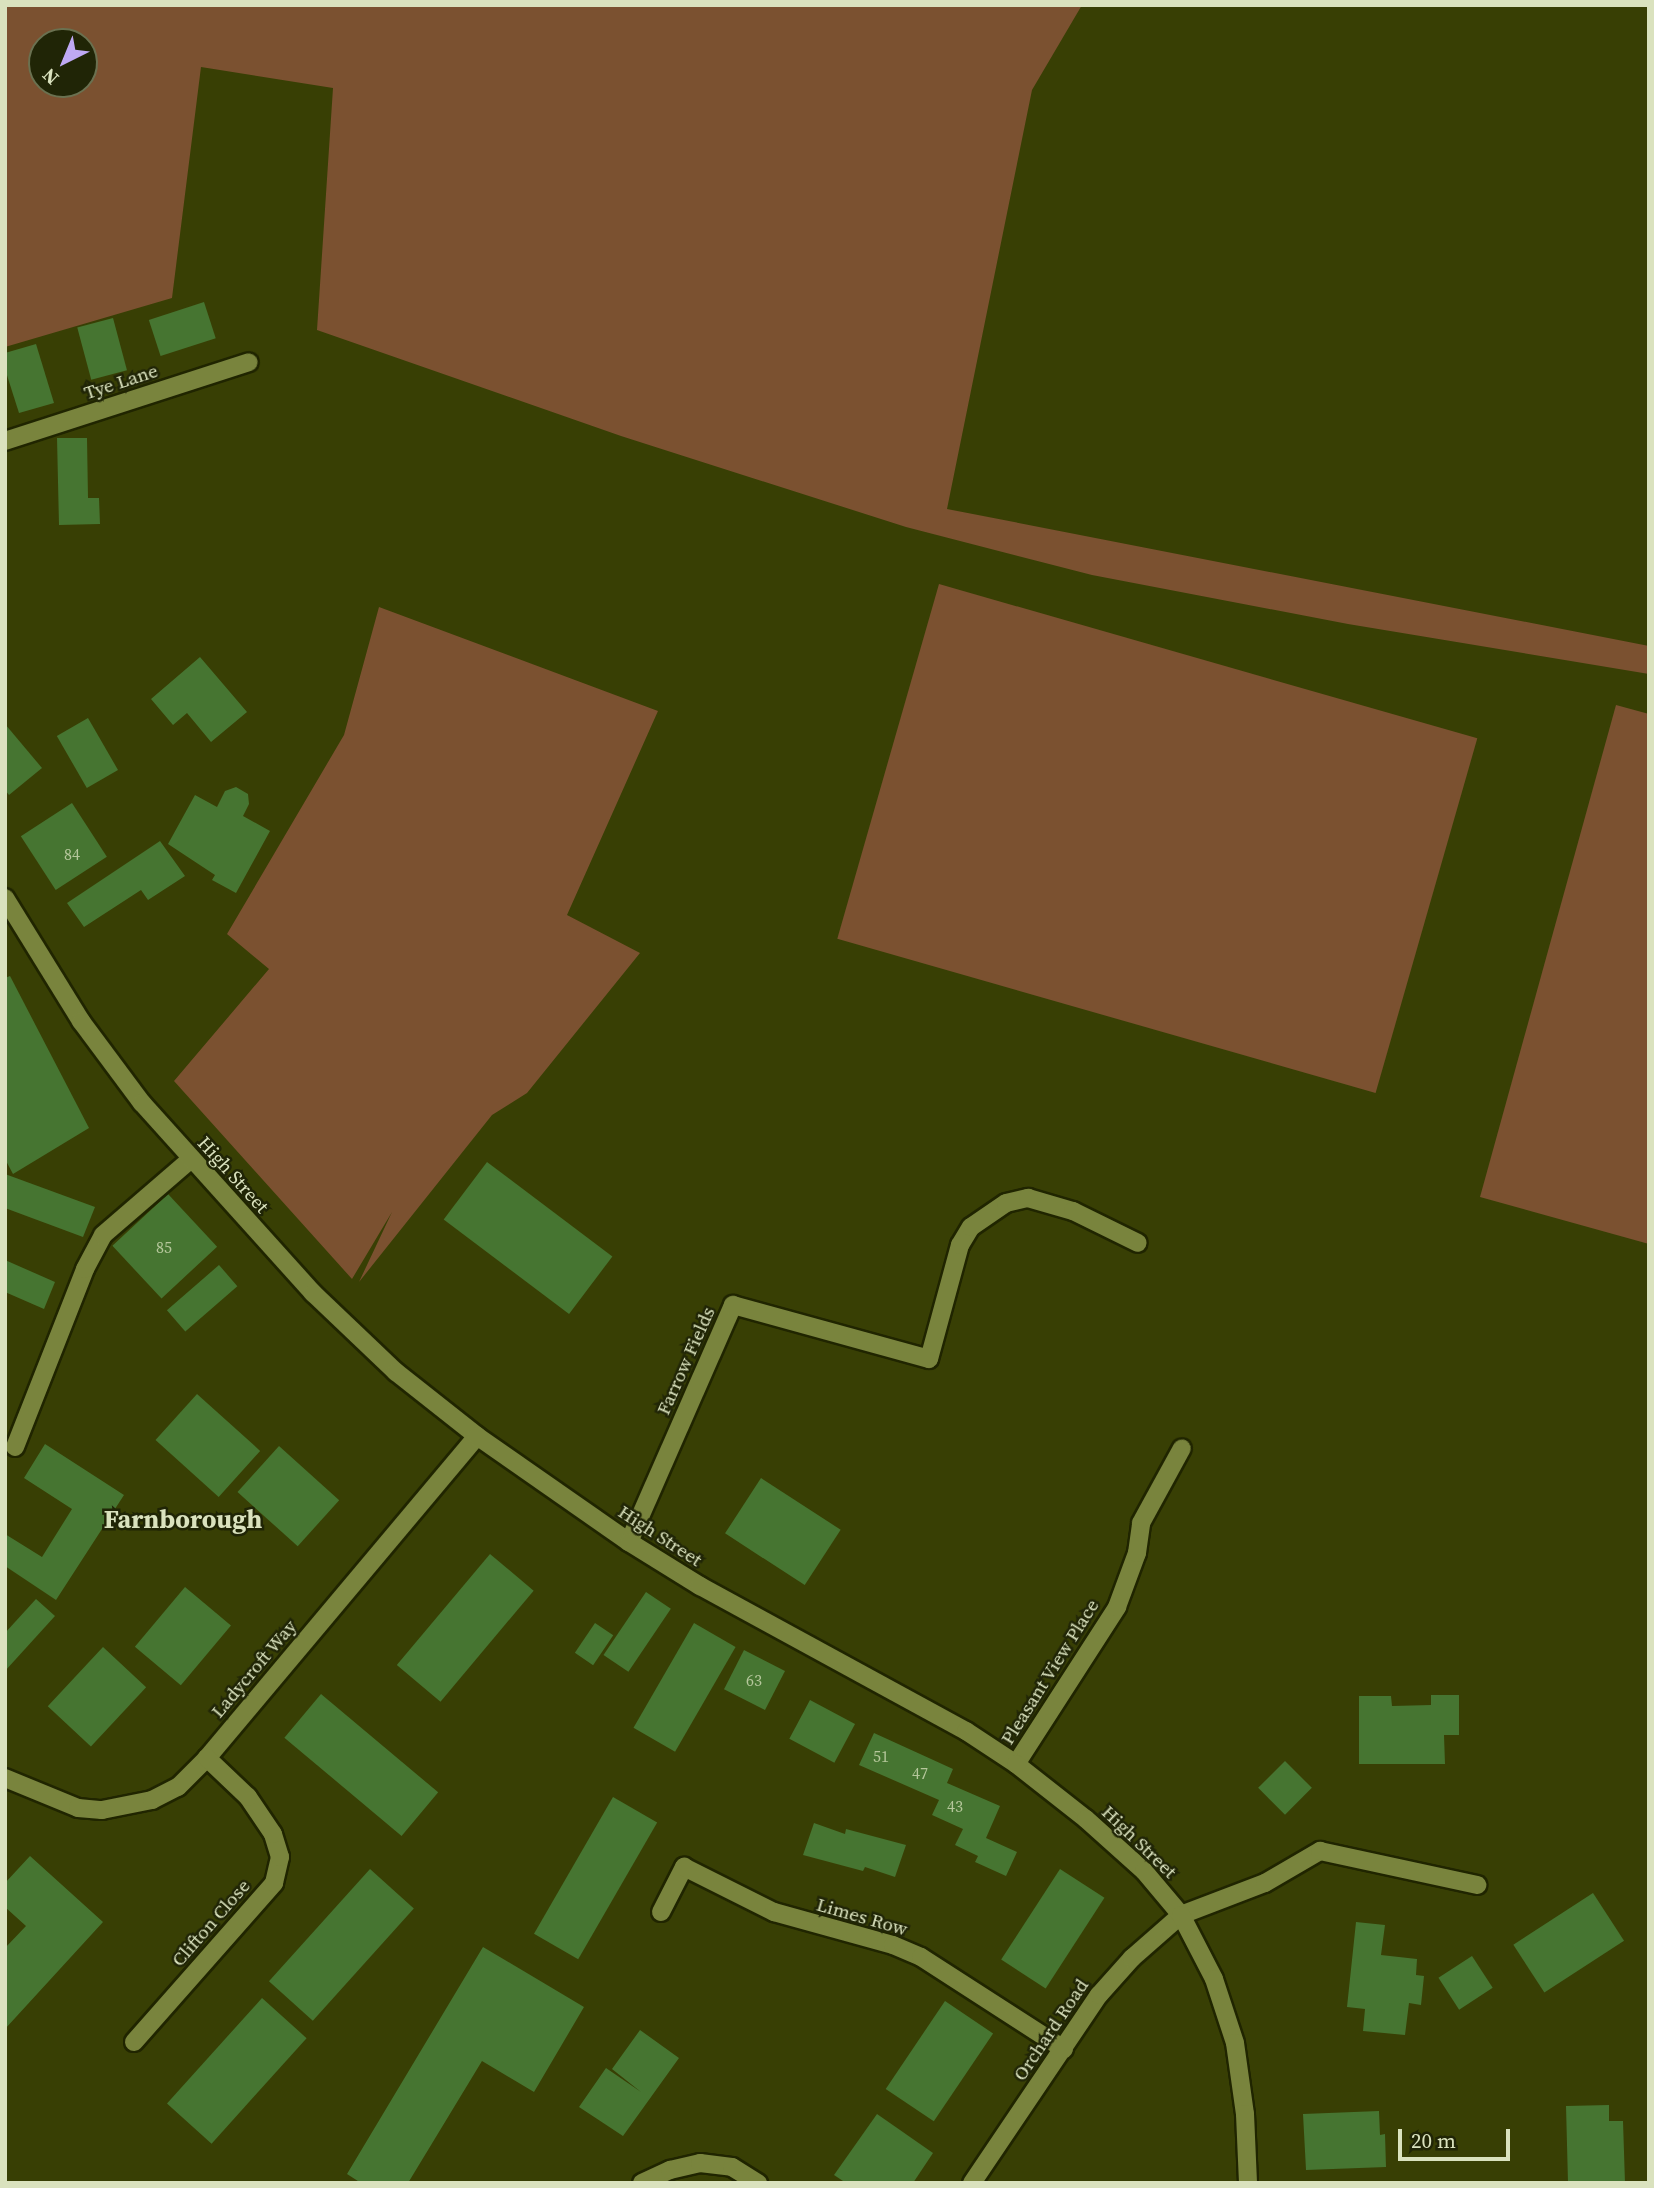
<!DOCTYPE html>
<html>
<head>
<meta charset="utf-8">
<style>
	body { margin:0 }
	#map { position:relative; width:1654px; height:2188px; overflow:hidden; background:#383f04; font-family:"Source Serif 4",serif }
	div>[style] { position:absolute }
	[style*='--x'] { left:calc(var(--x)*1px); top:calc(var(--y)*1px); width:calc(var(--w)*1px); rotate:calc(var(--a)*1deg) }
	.green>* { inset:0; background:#7b5130; transform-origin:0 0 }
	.building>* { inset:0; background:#467531; transform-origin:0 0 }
	.roads { filter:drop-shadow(2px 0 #202500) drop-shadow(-2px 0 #202500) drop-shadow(0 2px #202500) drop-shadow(0 -2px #202500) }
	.lane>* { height:18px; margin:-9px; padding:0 9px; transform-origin:9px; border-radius:9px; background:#79843d }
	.street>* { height:18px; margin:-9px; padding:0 9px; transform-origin:9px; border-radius:9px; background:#79843d }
	.secondary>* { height:18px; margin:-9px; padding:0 9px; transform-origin:9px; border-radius:9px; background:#79843d }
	span { translate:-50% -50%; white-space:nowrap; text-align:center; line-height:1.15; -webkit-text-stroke:5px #202506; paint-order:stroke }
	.number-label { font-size:16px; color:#b5c79b }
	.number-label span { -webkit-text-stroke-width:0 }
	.street-label { font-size:19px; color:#dae2be }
	.district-label { font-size:26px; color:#dae2be; font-weight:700 }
	.frame { position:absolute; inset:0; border:7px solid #dae2be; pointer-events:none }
	.north { position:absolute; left:28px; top:28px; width:70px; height:70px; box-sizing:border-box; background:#202506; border:2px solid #6a7150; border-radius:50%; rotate:223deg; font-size:19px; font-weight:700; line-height:28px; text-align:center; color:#dae2be }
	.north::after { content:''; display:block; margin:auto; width:24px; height:32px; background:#bfa9f4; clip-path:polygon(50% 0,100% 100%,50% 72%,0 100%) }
	.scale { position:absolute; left:1398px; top:2129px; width:112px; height:32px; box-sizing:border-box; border:4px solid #dae2be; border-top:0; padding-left:9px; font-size:21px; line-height:24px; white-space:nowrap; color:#dae2be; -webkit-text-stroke:5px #202506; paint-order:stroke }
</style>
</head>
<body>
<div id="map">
	<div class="green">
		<i style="clip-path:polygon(evenodd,5px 5px,1082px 5px,1032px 90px,947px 509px,1649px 646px,1649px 674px,1348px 624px,1092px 575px,906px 527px,621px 436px,317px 330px,333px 88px,201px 67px,172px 298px,5px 347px,5px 5px,42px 42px,84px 42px,84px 84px,42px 84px,42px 42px)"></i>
		<i style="left:939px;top:584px;width:560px;height:369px;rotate:16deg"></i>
		<i style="clip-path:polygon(379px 607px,658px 711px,567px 915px,640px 953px,527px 1093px,492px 1115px,359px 1282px,392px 1212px,352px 1279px,174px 1081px,269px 969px,227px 934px,344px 735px)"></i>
		<i style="clip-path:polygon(1616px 705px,1649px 714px,1649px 1244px,1480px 1197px)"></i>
	</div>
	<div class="building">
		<i style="left:204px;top:302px;width:38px;height:58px;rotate:72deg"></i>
		<i style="left:113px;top:318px;width:54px;height:37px;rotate:75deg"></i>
		<i style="clip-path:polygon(36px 344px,54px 403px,19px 413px,5px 369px,5px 353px)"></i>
		<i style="clip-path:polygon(57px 438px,87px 438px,88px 498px,99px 498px,100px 524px,59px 525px)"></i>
		<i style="clip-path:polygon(200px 657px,247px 712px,211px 742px,187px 713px,173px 725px,151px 699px)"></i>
		<i style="left:88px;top:718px;width:60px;height:36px;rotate:60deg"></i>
		<i style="clip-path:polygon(5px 724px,42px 768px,9px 795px,5px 790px)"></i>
		<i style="clip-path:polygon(236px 787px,248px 794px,249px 804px,243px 816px,270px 831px,236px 893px,212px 880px,215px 875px,168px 844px,195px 795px,217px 807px,225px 791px)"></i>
		<i style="left:72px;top:803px;width:64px;height:61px;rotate:57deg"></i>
		<i style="clip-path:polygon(160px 841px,185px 876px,148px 900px,141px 890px,84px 927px,67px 903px)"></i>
		<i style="clip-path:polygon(10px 976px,89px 1128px,13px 1174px,5px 1159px,5px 978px)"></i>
		<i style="left:487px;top:1162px;width:157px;height:72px;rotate:37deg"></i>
		<i style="clip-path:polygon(5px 1174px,95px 1207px,83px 1237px,5px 1208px)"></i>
		<i style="left:168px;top:1194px;width:72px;height:76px;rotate:47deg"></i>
		<i style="clip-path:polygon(5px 1260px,55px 1282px,44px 1309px,5px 1292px)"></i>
		<i style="left:219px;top:1265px;width:28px;height:69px;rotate:49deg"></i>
		<i style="left:197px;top:1394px;width:85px;height:62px;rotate:42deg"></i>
		<i style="clip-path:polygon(45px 1444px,124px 1495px,56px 1600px,5px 1566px,5px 1534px,42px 1557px,72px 1509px,24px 1478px)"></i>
		<i style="left:279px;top:1446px;width:81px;height:62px;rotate:42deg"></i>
		<i style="left:761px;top:1478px;width:95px;height:66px;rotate:33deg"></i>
		<i style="left:490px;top:1554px;width:57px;height:145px;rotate:40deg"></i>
		<i style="left:185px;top:1587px;width:60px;height:78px;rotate:40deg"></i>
		<i style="left:646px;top:1592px;width:30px;height:76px;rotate:34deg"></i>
		<i style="clip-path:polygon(36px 1599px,55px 1616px,5px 1671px,5px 1633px)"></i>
		<i style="left:595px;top:1623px;width:22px;height:36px;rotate:34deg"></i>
		<i style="left:694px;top:1623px;width:48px;height:121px;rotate:30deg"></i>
		<i style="left:103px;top:1647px;width:59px;height:81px;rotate:43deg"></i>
		<i style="left:744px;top:1650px;width:46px;height:44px;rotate:27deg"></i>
		<i style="left:321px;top:1694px;width:153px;height:57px;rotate:40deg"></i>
		<i style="clip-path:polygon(1431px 1695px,1459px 1695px,1459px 1735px,1444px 1735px,1445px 1764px,1359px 1764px,1359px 1696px,1391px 1696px,1392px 1706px,1431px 1705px)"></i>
		<i style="left:810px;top:1700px;width:51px;height:44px;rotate:28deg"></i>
		<i style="clip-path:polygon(874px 1733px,953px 1769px,947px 1783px,1000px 1806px,986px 1838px,1017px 1852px,1006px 1876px,975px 1862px,978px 1856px,955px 1845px,963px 1829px,932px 1815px,939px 1800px,859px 1765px)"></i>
		<i style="left:1285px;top:1761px;width:38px;height:38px;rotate:45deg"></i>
		<i style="left:613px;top:1797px;width:51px;height:158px;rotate:30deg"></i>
		<i style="clip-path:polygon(814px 1823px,845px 1834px,846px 1829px,906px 1845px,895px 1877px,865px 1867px,863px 1871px,803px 1855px)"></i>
		<i style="clip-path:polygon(30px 1856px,103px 1922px,5px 2029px,5px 1948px,26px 1926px,5px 1907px,5px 1883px)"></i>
		<i style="left:370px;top:1869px;width:59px;height:151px;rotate:42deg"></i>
		<i style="left:1060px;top:1869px;width:53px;height:108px;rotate:33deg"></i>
		<i style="left:1593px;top:1893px;width:57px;height:95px;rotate:57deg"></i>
		<i style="clip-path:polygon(1356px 1922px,1385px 1925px,1381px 1955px,1417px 1959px,1416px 1975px,1424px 1976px,1421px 2005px,1409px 2003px,1405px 2035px,1363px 2031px,1365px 2009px,1347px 2007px)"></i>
		<i style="clip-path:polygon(483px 1947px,584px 2007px,534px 2092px,482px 2061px,408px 2183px,361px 2183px,347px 2174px)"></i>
		<i style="left:1472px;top:1956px;width:38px;height:40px;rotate:57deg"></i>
		<i style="left:262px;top:1998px;width:60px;height:142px;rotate:42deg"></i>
		<i style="left:945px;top:2001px;width:58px;height:106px;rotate:34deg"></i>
		<i style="clip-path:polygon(640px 2030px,679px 2058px,623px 2136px,579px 2107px,606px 2068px,641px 2092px,612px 2069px)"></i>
		<i style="clip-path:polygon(1609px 2105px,1609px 2121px,1623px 2121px,1625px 2183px,1568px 2183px,1566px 2106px)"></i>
		<i style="clip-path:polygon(1379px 2111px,1380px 2135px,1385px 2134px,1386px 2167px,1306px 2170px,1303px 2114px)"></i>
		<i style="clip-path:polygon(877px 2114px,933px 2153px,913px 2183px,846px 2183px,834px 2175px)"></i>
	</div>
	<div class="roads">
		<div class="lane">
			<i style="--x:929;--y:1359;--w:118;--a:-74.8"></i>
			<i style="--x:960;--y:1245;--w:21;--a:-59"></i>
			<i style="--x:971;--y:1227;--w:42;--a:-34.4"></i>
			<i style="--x:1006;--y:1203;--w:23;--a:-13"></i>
			<i style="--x:1028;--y:1198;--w:47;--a:16.1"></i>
			<i style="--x:1073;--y:1211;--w:72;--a:26.2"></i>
			<i style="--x:15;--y:1447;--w:191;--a:-68.5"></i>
			<i style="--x:85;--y:1269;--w:38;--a:-62"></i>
			<i style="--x:103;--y:1235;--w:116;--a:-40.8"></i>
			<i style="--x:1181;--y:1915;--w:90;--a:-20.9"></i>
			<i style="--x:1265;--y:1883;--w:64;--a:-30.2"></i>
			<i style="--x:1320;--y:1851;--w:161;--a:12.2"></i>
		</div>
		<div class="street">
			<i style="--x:5;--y:441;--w:256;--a:-17.9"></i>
			<i style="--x:629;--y:1542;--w:259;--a:-66.3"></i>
			<i style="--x:733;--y:1305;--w:203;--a:15.4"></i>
			<i style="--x:1016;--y:1764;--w:187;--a:-57.2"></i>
			<i style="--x:1117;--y:1607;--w:58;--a:-69.7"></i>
			<i style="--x:1137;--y:1553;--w:30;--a:-82"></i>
			<i style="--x:1141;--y:1523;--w:85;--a:-61.3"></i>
			<i style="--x:5;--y:1778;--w:79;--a:22.3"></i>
			<i style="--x:78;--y:1808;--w:24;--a:5"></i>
			<i style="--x:102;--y:1810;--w:51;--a:-11.3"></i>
			<i style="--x:152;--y:1800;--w:29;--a:-27"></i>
			<i style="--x:178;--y:1787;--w:41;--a:-45"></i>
			<i style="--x:207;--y:1758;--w:420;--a:-50"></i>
			<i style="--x:661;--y:1912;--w:51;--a:-62.9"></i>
			<i style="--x:684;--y:1867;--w:101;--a:26.6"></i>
			<i style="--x:774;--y:1912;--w:123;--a:15.5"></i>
			<i style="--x:893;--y:1945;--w:30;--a:23"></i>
			<i style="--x:921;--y:1957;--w:170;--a:32.8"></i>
			<i style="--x:134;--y:2042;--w:212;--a:-48.6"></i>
			<i style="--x:274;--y:1883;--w:27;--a:-77"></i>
			<i style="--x:280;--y:1857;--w:24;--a:-107"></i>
			<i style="--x:273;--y:1834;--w:45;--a:-124"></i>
			<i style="--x:248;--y:1797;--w:57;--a:-136.4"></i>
			<i style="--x:642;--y:2183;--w:31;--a:-25"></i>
			<i style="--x:670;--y:2170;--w:31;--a:-13"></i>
			<i style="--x:700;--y:2163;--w:32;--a:7"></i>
			<i style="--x:732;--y:2167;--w:31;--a:32"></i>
			<i style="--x:972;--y:2183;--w:227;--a:-56"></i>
			<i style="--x:1099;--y:1995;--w:50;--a:-48.3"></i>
			<i style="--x:1132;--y:1958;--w:65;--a:-41.3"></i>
		</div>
		<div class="secondary">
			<i style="--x:5;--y:898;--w:145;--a:58.3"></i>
			<i style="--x:81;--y:1021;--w:102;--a:53.4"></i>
			<i style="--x:142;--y:1103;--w:256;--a:48"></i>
			<i style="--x:313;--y:1293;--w:115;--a:43.6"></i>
			<i style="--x:396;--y:1372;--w:103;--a:38.3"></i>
			<i style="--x:477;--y:1436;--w:185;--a:34.9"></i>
			<i style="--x:629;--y:1542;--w:84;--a:31.8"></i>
			<i style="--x:700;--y:1586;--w:303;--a:28.6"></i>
			<i style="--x:966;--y:1731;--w:60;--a:33.4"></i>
			<i style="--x:1016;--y:1764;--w:89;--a:38.2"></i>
			<i style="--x:1086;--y:1819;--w:78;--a:41.9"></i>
			<i style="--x:1144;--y:1871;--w:57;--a:49.9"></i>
			<i style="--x:1181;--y:1915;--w:72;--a:62.7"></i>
			<i style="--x:1214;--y:1979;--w:67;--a:71.8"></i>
			<i style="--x:1235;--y:2043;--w:72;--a:82"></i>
			<i style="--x:1245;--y:2114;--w:69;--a:87.5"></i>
		</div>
	</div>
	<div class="number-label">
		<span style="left:72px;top:854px">84</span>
		<span style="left:164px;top:1247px">85</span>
		<span style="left:754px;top:1680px">63</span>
		<span style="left:881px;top:1756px">51</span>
		<span style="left:920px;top:1773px">47</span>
		<span style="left:955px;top:1806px">43</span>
	</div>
	<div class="street-label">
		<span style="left:121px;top:382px;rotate:-18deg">Tye Lane</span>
		<span style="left:233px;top:1175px;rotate:48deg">High Street</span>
		<span style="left:686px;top:1361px;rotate:-66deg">Farrow Fields</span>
		<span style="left:660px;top:1536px;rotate:33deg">High Street</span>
		<span style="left:254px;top:1669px;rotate:-50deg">Ladycroft Way</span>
		<span style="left:1050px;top:1672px;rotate:-58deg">Pleasant View Place</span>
		<span style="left:1139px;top:1842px;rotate:44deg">High Street</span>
		<span style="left:862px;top:1917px;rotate:16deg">Limes Row</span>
		<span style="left:211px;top:1923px;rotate:-49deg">Clifton Close</span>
		<span style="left:1051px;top:2030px;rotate:-56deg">Orchard Road</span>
	</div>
	<div class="district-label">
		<span style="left:183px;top:1520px">Farnborough</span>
	</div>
	<div class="frame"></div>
	<div class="north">N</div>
	<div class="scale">20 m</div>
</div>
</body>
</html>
